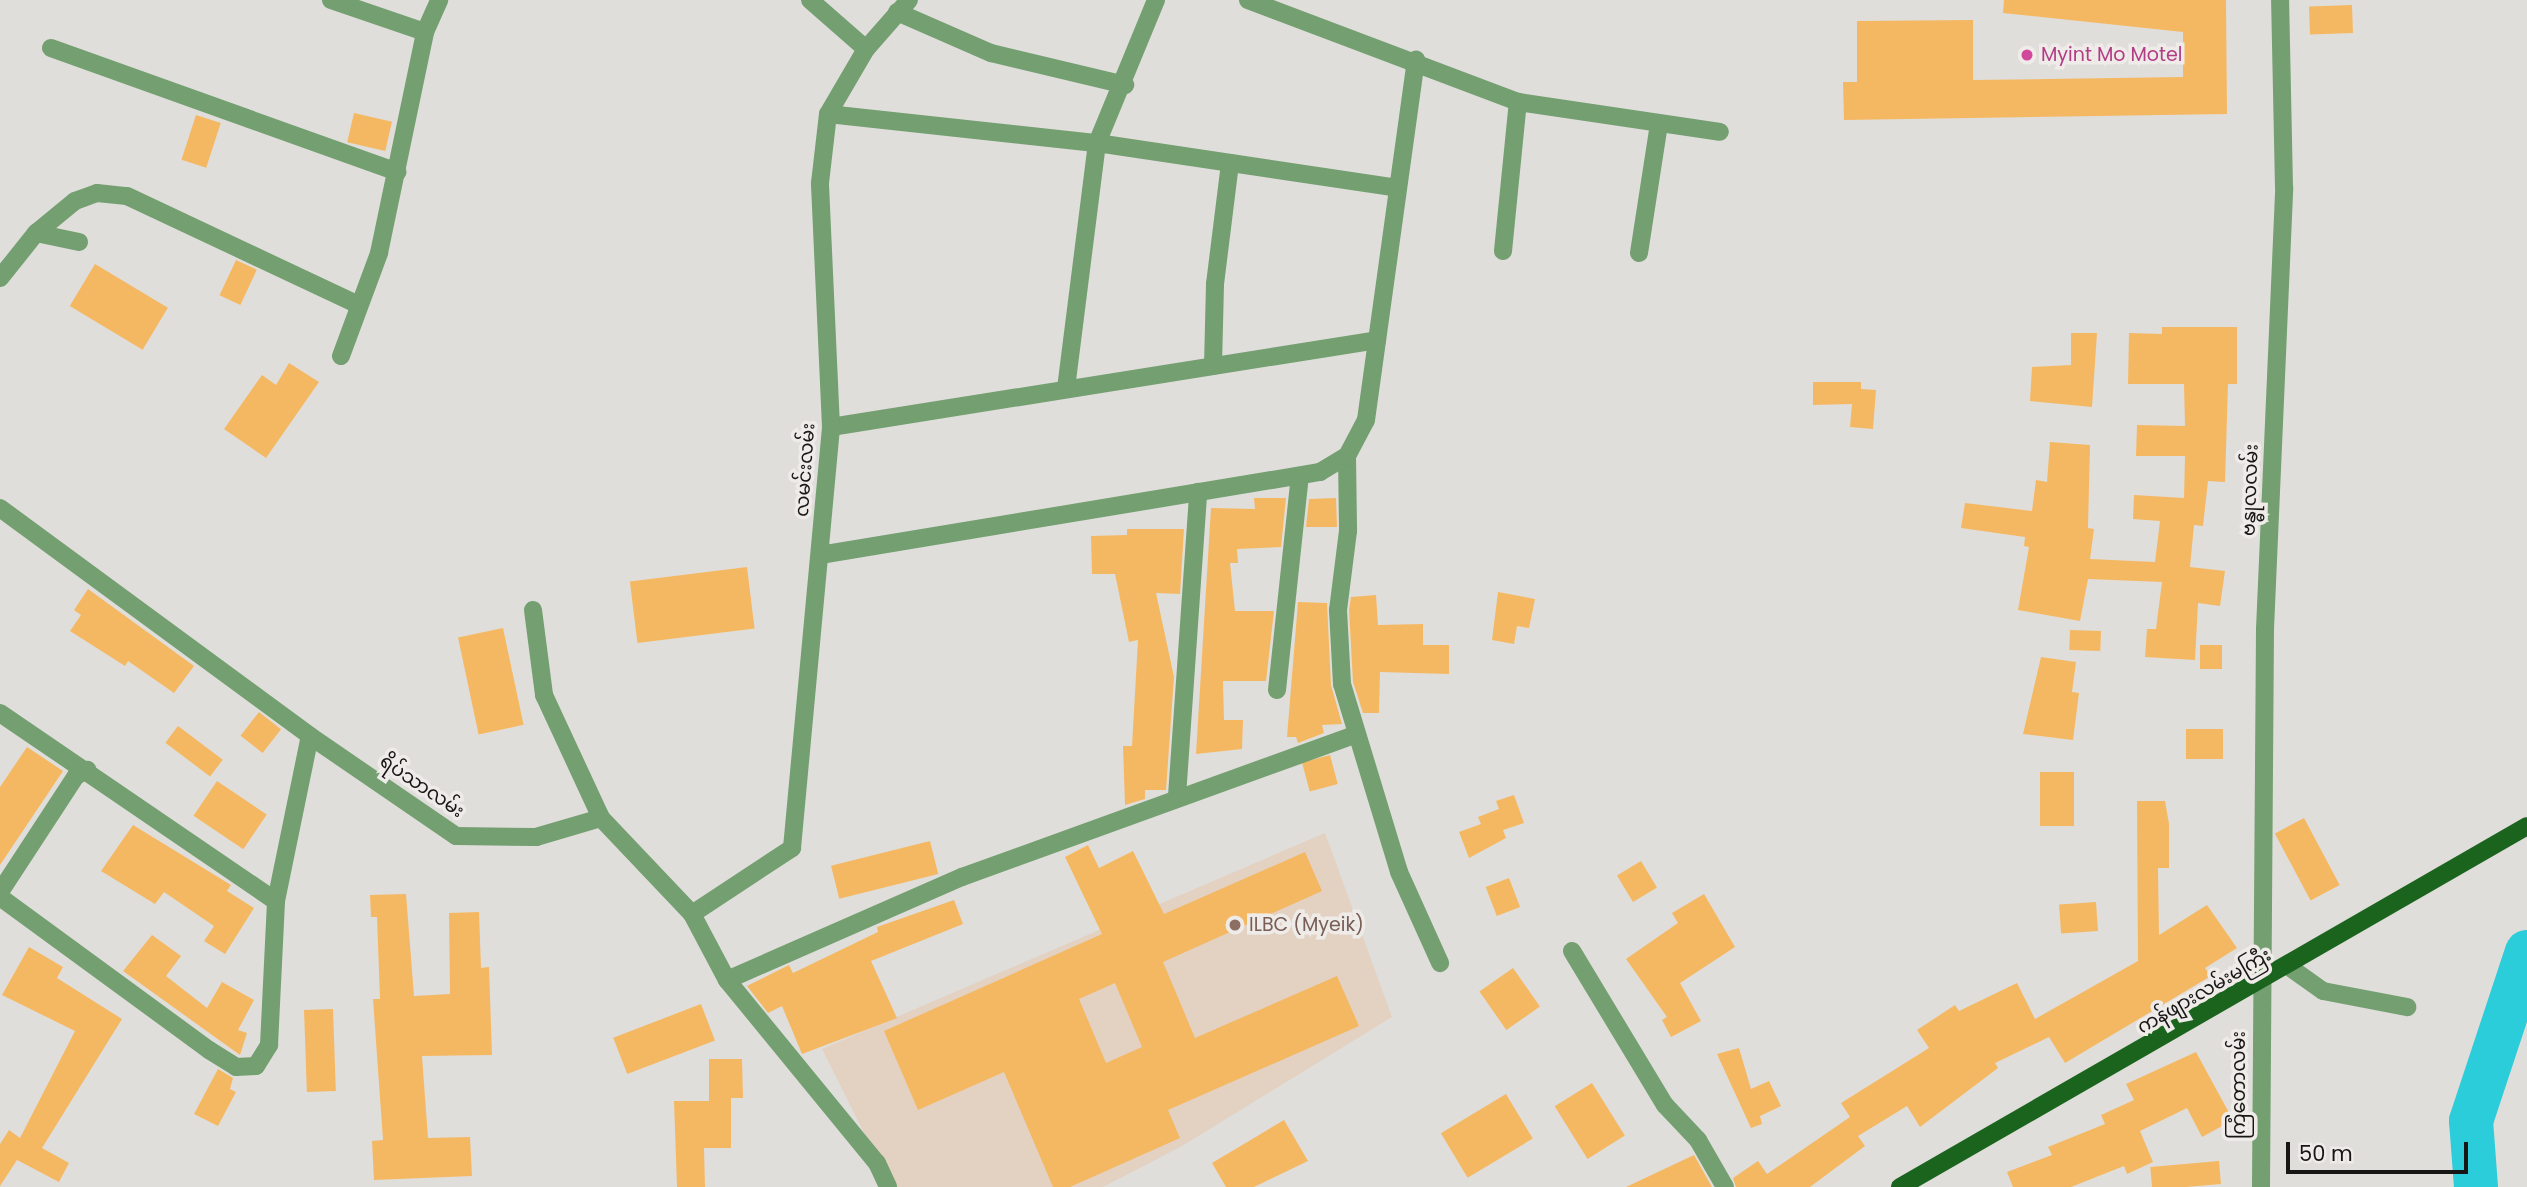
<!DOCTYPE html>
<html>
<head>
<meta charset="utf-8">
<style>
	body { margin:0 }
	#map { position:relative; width:2527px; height:1187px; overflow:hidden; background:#e0deda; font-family:Poppins,"Noto Sans Myanmar",sans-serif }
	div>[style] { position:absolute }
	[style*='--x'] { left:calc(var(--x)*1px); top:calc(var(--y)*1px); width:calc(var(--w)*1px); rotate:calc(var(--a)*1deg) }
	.education>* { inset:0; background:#e3d1c1 }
	.river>* { height:44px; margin:-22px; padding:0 22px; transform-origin:22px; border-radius:22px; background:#2bcdda }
	.building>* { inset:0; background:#f5b862; transform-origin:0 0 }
	.minor>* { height:18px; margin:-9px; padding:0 9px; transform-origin:9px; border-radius:9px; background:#739f71 }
	.major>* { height:18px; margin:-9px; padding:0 9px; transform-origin:9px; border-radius:9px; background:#1b641e }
	.dots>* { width:19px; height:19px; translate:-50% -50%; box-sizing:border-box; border:4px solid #eeebe8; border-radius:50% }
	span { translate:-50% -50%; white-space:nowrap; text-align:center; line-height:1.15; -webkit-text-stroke:7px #eeebe8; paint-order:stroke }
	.hotel-label { font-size:19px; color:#b23c85 }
	.left { translate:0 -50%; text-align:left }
	.street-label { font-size:19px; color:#171615 }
	.education-label { font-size:19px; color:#785e54 }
	.scale { position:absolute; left:2286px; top:1142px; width:182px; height:32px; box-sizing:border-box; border:4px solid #171615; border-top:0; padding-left:9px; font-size:21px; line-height:24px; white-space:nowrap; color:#171615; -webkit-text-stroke:5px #eeebe8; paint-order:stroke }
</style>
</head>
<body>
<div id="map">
	<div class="education">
		<i style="clip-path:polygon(1325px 833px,1392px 1017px,1182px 1146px,1103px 1187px,891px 1187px,822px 1049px)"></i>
	</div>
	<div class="river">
		<i style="--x:2476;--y:1187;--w:66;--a:-94.3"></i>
		<i style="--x:2471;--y:1121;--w:178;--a:-71.7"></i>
	</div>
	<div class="building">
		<i style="clip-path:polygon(2004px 0,2226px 0,2227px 114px,1844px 120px,1843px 82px,1857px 82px,1857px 21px,1973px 20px,1973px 80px,2183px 77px,2183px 32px,2003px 13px)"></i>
		<i style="left:2352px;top:5px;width:28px;height:43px;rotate:88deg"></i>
		<i style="left:354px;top:113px;width:39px;height:30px;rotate:13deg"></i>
		<i style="left:196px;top:115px;width:26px;height:47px;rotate:18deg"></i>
		<i style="left:236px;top:260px;width:23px;height:39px;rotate:25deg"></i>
		<i style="left:95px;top:264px;width:85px;height:49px;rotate:31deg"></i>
		<i style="clip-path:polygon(2162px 327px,2237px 327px,2237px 384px,2228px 384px,2225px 482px,2208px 481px,2203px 526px,2194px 525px,2190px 567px,2225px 571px,2220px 606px,2198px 603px,2195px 660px,2145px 657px,2147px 629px,2156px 629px,2162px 582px,2088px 579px,2080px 621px,2018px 610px,2029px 547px,2024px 546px,2025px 537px,1961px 528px,1965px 503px,2032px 511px,2036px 480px,2047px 482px,2050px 442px,2090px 445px,2088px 528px,2094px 529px,2090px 559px,2155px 562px,2160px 521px,2133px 519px,2134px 495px,2184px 498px,2185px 456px,2136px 456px,2137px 425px,2185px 426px,2184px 384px,2128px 384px,2129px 333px,2162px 334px)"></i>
		<i style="clip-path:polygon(2071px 333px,2097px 333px,2092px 407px,2030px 401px,2032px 367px,2071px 365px)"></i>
		<i style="clip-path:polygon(289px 363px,319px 382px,266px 458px,224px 429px,262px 375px,276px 385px)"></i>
		<i style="clip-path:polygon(1813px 382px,1861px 382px,1861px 389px,1876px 390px,1873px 429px,1850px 427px,1852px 404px,1813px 405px)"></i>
		<i style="clip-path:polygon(1254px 498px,1286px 498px,1281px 547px,1237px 549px,1238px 563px,1230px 563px,1235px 611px,1274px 611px,1266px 681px,1223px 681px,1224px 720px,1243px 720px,1242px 749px,1196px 754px,1211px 508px,1255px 509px)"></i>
		<i style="clip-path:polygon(1336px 498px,1337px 527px,1306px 527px,1309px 499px)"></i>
		<i style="clip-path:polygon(1127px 529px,1184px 529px,1180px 594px,1156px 593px,1174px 677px,1166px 790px,1145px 790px,1145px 799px,1125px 805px,1123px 746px,1132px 746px,1138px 640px,1129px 642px,1115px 574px,1092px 574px,1091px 536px,1127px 535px)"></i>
		<i style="left:747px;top:567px;width:62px;height:118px;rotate:83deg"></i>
		<i style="clip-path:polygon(88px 589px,194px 666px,174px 693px,128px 661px,125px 666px,70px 631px,81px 615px,74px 610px)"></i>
		<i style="clip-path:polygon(1498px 592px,1535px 599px,1529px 628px,1517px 626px,1514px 644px,1492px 640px)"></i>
		<i style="clip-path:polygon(1376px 595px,1378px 625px,1423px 624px,1423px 645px,1449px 645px,1449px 674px,1380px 672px,1379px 713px,1363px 713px,1353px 682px,1349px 610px,1351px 597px)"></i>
		<i style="clip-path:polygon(1298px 602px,1327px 603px,1331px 685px,1342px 724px,1322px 725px,1324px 733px,1298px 743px,1296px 737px,1287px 737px)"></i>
		<i style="left:503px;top:628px;width:99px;height:46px;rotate:78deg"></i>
		<i style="left:2070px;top:630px;width:31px;height:20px;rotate:2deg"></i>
		<i style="left:2200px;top:645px;width:22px;height:24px"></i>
		<i style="clip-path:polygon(2041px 657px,2076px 662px,2072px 692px,2079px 693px,2073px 740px,2023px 734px)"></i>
		<i style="left:259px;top:712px;width:28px;height:30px;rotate:38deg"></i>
		<i style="left:178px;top:726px;width:56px;height:21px;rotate:37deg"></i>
		<i style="left:2186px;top:729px;width:37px;height:30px"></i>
		<i style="clip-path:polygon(27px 747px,63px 771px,0 865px,0 787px)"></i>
		<i style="left:1330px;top:755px;width:30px;height:29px;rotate:75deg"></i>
		<i style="left:2040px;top:772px;width:34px;height:54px"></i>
		<i style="left:217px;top:781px;width:60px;height:42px;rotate:34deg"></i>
		<i style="clip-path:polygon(1514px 795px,1524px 823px,1503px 830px,1506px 838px,1469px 858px,1459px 832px,1481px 824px,1478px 817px,1499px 809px,1496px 801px)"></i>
		<i style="clip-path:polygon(2137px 801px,2165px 801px,2169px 824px,2169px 868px,2158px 868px,2159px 935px,2207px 905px,2237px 948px,2205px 968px,2211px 976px,2065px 1063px,2049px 1037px,1995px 1063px,1998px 1068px,1920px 1127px,1907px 1106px,1858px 1136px,1865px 1146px,1810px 1187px,1736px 1187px,1733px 1178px,1758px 1161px,1767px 1174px,1850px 1117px,1841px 1103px,1929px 1048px,1917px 1030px,1955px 1005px,1959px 1011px,2017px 983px,2035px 1019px,2138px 961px)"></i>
		<i style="left:2304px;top:818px;width:76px;height:33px;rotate:62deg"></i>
		<i style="clip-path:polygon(133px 825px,231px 885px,227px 891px,254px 908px,225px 954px,204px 941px,214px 926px,164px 892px,155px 904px,101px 871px)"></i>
		<i style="left:930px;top:841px;width:34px;height:102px;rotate:76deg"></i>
		<i style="clip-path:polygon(evenodd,1088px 845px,1099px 868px,1133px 851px,1164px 914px,1305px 852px,1322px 891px,1163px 962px,1195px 1038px,1337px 976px,1359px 1026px,1168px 1110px,1180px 1138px,1070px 1187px,1053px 1187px,1004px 1072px,918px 1110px,884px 1031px,1102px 934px,1065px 857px,1088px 845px,1115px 983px,1142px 1047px,1106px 1063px,1079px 999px,1115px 983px)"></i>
		<i style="left:1641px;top:861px;width:31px;height:28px;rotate:59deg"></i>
		<i style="left:1509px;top:878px;width:31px;height:25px;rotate:69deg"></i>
		<i style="clip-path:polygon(406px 894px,414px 996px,450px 994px,449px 913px,479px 912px,481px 968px,489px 967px,492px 1055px,422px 1056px,428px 1138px,470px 1137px,472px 1176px,374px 1180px,372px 1141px,383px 1140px,373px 999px,380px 999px,377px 917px,371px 917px,370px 895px)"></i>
		<i style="clip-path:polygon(1704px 894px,1735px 947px,1680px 983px,1701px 1021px,1671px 1037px,1662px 1020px,1667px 1017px,1626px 959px,1678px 923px,1672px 913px)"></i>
		<i style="clip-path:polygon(954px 900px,963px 924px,871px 961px,897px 1018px,802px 1054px,782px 1006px,768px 1013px,747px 986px,789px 965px,793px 973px,878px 932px,877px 927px)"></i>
		<i style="left:2096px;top:902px;width:29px;height:37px;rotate:86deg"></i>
		<i style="clip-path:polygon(152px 935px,181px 956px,166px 976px,207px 1008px,222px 982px,254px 1000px,238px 1030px,247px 1033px,240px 1055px,123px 971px)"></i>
		<i style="clip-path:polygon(29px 947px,63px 967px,57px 978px,122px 1019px,42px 1148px,69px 1163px,59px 1182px,17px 1160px,0 1186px,0 1144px,9px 1130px,20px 1138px,75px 1031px,2px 995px)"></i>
		<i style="left:1513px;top:968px;width:47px;height:41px;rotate:55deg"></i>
		<i style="left:701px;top:1004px;width:39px;height:94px;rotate:69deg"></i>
		<i style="left:333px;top:1009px;width:82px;height:29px;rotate:88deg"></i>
		<i style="clip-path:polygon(1739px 1048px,1751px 1089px,1769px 1081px,1781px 1106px,1760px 1116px,1762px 1124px,1751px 1128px,1717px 1054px)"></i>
		<i style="clip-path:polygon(2196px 1052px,2233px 1120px,2202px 1137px,2187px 1108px,2140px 1131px,2153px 1162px,2127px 1174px,2124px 1166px,2071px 1187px,2013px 1187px,2007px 1172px,2052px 1155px,2048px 1147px,2105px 1124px,2101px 1115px,2134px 1100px,2126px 1084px)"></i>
		<i style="clip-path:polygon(709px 1059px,742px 1059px,743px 1098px,731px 1098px,731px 1148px,704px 1148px,705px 1187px,677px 1187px,674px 1101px,709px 1101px)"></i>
		<i style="clip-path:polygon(218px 1069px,233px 1078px,230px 1089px,236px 1092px,218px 1126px,194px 1114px)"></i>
		<i style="left:1592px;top:1083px;width:62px;height:44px;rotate:58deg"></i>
		<i style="left:1506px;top:1094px;width:52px;height:76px;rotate:59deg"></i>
		<i style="clip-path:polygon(1284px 1120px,1308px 1161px,1254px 1187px,1226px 1187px,1212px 1163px)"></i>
		<i style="clip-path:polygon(1694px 1155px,1712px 1187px,1626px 1187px)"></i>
		<i style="left:2219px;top:1161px;width:23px;height:69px;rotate:85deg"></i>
	</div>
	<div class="minor">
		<i style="--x:331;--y:0;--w:99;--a:18.8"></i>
		<i style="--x:810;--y:0;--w:74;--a:41.2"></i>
		<i style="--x:1156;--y:0;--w:155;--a:112.4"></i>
		<i style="--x:1097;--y:143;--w:304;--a:8.5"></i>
		<i style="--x:1248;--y:0;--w:289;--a:20.7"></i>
		<i style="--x:1518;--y:102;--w:204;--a:8.4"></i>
		<i style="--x:897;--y:12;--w:103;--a:23.6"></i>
		<i style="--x:991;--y:53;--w:138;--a:13.4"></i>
		<i style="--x:51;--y:48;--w:368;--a:19.7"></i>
		<i style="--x:828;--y:114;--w:271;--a:6.2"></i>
		<i style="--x:1097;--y:143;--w:248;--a:97.2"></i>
		<i style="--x:36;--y:233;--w:50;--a:-39.4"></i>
		<i style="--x:75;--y:201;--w:23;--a:-20"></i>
		<i style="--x:97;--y:193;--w:30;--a:6"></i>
		<i style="--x:127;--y:196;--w:254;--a:25.2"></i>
		<i style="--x:1503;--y:251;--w:150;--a:-84.3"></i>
		<i style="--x:1639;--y:253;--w:131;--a:-81.2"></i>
		<i style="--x:0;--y:278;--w:58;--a:-51.3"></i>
		<i style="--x:36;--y:233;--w:44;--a:11.8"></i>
		<i style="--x:341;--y:356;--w:110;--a:-69.7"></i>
		<i style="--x:379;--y:253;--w:226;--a:-78.2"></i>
		<i style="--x:425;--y:32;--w:35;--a:-66"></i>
		<i style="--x:1213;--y:366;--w:82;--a:-88.6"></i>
		<i style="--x:1215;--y:284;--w:122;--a:-82.9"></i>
		<i style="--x:831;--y:427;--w:553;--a:-9.05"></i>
		<i style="--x:1347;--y:456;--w:75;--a:89.2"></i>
		<i style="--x:1348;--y:531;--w:80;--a:97.2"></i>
		<i style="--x:1338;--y:610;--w:74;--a:86.9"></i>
		<i style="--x:1342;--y:684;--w:196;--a:73.1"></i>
		<i style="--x:1399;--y:872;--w:100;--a:65.7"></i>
		<i style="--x:0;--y:508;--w:385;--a:36.3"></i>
		<i style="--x:310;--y:736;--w:177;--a:34.4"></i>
		<i style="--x:456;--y:836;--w:80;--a:0.7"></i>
		<i style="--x:536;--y:837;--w:68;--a:-16.3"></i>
		<i style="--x:601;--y:818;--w:132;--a:46.5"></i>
		<i style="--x:692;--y:914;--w:75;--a:62.1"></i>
		<i style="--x:727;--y:980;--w:237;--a:50.7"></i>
		<i style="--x:877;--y:1163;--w:26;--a:65"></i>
		<i style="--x:820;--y:555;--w:507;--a:-9.43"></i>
		<i style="--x:1320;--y:472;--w:31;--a:-31"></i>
		<i style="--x:1347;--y:456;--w:41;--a:-62.2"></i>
		<i style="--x:1366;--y:420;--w:364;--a:-82.1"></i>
		<i style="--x:533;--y:610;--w:86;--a:82.6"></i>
		<i style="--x:544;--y:695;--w:136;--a:65.1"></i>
		<i style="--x:1277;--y:690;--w:215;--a:-83.9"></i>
		<i style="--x:0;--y:713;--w:334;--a:34.3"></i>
		<i style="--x:1177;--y:796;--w:305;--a:-86"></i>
		<i style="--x:0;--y:892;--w:139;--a:-56.8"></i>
		<i style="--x:76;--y:776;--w:13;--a:-29"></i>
		<i style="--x:0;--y:897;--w:259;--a:36.2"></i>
		<i style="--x:209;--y:1050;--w:32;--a:32"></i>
		<i style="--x:236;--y:1067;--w:20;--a:-3"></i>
		<i style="--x:256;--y:1066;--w:25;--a:-58"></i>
		<i style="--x:269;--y:1045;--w:144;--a:-87.2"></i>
		<i style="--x:276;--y:901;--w:168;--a:-78.4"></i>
		<i style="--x:692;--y:914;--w:120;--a:-33.4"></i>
		<i style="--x:792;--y:848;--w:423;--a:-84.7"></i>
		<i style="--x:831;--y:427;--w:244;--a:-92.6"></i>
		<i style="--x:820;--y:183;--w:69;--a:-83.4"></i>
		<i style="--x:828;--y:114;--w:75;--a:-59.7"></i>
		<i style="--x:866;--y:49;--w:65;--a:-48.7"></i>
		<i style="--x:1572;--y:951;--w:180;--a:58.9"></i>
		<i style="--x:1665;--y:1105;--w:48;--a:46.7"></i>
		<i style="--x:1698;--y:1140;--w:54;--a:60.1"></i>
		<i style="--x:2288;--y:966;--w:43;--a:35.5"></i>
		<i style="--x:2323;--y:991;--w:86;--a:10.8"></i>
		<i style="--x:727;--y:980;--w:257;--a:-23.7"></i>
		<i style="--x:962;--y:877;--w:419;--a:-19.9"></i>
		<i style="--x:2261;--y:1187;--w:558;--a:-89.59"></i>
		<i style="--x:2265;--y:629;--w:442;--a:-87.5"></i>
		<i style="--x:2284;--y:187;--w:187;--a:-91.2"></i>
	</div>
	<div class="major">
		<i style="--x:1900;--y:1187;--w:723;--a:-29.93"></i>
	</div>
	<div class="dots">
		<i style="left:2027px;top:55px;background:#d1479c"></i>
		<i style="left:1235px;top:925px;background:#8d6e63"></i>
	</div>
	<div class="hotel-label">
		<span class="left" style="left:2041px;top:55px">Myint Mo Motel</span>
	</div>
	<div class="street-label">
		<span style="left:805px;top:470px;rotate:-86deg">လမင်းလမ်း</span>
		<span style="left:2250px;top:490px;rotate:-88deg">ဗန္ဓုလလမ်း</span>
		<span style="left:422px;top:786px;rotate:34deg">ရိပ်သာလမ်း</span>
		<span style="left:2204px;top:991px;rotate:-30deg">ကန်ဖျားလမ်းမကြီး</span>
		<span style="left:2239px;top:1085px;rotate:-90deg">ကြံတောလမ်း</span>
	</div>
	<div class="education-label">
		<span class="left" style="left:1249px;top:925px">ILBC (Myeik)</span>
	</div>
	<div class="scale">50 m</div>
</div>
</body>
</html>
